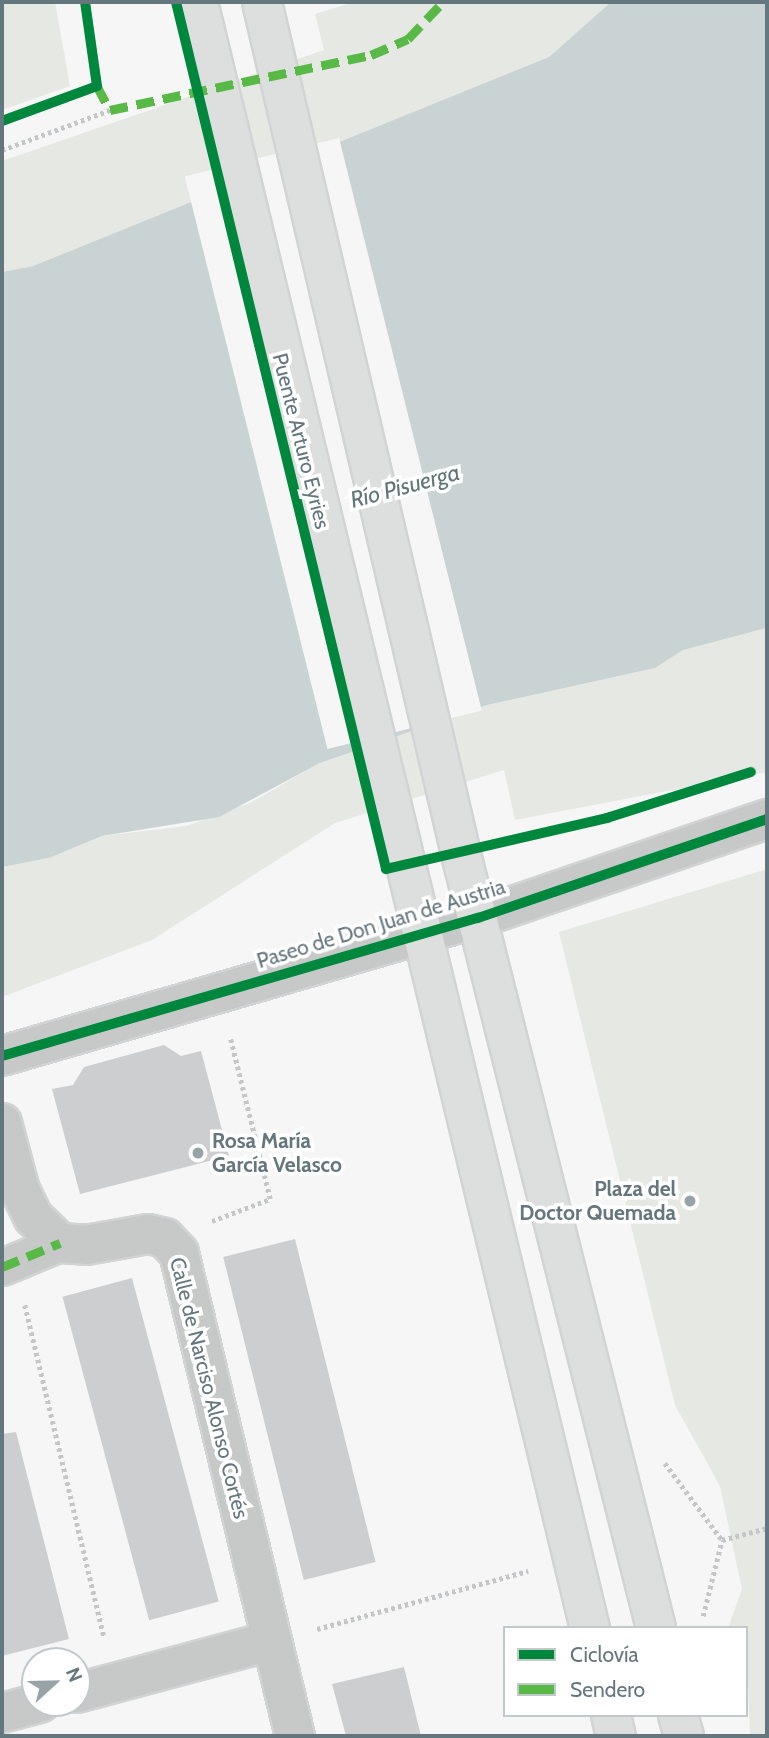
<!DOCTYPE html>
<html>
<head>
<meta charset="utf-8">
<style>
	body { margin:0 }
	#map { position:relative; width:769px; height:1738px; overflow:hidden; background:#f6f6f6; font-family:Cabin,sans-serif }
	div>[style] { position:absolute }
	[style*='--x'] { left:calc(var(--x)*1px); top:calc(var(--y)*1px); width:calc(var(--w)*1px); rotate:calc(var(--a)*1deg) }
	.green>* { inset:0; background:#e6e8e3 }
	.water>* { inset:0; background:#c9d3d4 }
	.pier>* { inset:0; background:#f6f6f6; transform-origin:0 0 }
	.building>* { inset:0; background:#cdced0; transform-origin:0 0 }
	.path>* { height:4.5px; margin-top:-2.25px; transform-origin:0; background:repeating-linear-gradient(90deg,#c5c6c7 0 3.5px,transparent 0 7px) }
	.roads { filter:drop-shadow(2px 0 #d2d3d4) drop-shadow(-2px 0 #d2d3d4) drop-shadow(0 2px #d2d3d4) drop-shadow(0 -2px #d2d3d4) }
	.pedestrian>* { height:35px; margin:-17.5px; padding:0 17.5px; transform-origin:17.5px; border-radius:17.5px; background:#c7c9c9 }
	.minor>* { height:38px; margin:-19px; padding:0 19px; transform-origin:19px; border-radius:19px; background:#c7c9c9 }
	.secondary>* { height:38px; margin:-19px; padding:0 19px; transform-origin:19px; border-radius:19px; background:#dddede }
	.quiet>* { height:9px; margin-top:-4.5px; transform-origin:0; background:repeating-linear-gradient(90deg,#58b947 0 18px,transparent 0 27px) }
	.cycleway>* { height:10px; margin:-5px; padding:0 5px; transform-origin:5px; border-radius:5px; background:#00873e }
	.dots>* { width:19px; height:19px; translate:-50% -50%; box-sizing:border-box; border:4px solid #fff; border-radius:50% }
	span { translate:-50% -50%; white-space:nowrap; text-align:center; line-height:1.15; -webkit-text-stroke:7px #fff; paint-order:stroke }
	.street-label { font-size:21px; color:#65777e }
	.poi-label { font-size:21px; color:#65777e; font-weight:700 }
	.left { translate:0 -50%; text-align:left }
	.right { translate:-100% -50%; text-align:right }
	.water-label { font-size:23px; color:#607678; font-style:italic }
	.frame { position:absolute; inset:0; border:4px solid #65777e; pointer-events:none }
	.legend { position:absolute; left:503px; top:1626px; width:245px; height:91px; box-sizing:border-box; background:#fff; border:2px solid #c1c9cb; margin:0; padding:9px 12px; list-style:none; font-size:21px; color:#65777e }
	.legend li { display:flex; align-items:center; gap:14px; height:35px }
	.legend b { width:35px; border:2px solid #c1c9cb }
	.north { position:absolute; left:21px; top:1647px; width:70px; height:70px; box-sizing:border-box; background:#fff; border:2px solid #c1c9cb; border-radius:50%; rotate:68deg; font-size:19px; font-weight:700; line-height:28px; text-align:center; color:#65777e }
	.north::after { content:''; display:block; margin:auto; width:24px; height:32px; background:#98a3a8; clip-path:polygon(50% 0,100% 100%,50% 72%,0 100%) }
</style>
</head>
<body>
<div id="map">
	<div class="green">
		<i style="clip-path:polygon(2px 2px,55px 2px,70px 86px,2px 110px)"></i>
		<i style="clip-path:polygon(354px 2px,611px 2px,549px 57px,33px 266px,2px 272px,2px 161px,324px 50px,315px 14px)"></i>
		<i style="clip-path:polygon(767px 628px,767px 772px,515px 820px,504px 770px,335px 823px,152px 940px,2px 997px,2px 867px,49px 858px,102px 836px,186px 826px,250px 803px,320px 763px,487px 705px,655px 668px,683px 650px)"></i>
		<i style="clip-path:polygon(767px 869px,767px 1736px,750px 1736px,746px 1628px,728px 1628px,742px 1589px,720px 1486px,675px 1405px,559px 932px)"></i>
	</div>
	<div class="water">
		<i style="clip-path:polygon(611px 2px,767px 2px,767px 628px,683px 650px,655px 668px,487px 705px,320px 763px,219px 817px,102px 836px,49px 858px,2px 867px,2px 272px,33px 266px,549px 57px)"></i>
	</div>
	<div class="pier">
		<i style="left:339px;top:138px;width:590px;height:159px;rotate:76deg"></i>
	</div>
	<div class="building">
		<i style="clip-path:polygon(164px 1045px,181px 1056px,201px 1051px,229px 1156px,80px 1194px,52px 1089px,73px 1085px,84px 1067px)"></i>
		<i style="left:295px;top:1239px;width:333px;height:74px;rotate:76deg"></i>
		<i style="left:132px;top:1278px;width:335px;height:72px;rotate:75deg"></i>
		<i style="clip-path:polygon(16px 1432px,69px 1639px,2px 1656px,2px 1434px)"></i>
		<i style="clip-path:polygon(404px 1667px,421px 1736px,346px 1736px,332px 1684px)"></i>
	</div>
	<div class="path">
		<i style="--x:2;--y:150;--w:115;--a:-20.3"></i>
		<i style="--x:212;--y:1221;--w:62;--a:-20.8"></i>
		<i style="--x:270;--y:1199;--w:167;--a:-103.9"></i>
		<i style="--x:25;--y:1305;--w:341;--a:76.6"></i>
		<i style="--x:665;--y:1463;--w:96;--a:53.5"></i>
		<i style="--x:703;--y:1616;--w:78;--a:-76"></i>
		<i style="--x:722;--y:1540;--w:47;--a:-14.9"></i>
		<i style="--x:317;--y:1629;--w:219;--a:-15.4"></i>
	</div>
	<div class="roads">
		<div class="pedestrian">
			<i style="--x:2;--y:1267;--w:63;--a:-22.5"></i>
		</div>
		<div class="minor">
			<i style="--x:2;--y:1056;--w:496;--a:-16.2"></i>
			<i style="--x:478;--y:918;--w:305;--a:-18.9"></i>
			<i style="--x:2;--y:1123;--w:69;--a:75"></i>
			<i style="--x:20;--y:1190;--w:30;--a:64"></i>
			<i style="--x:33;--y:1217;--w:37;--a:44"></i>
			<i style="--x:60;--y:1243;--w:26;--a:4"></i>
			<i style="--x:86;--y:1245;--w:63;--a:-10.1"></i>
			<i style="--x:148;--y:1234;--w:17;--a:13"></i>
			<i style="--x:165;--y:1238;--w:21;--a:47"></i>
			<i style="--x:179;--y:1253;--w:497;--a:76.5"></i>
			<i style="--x:77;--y:1693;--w:201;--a:-15"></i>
			<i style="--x:2;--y:1713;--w:39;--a:-15"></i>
		</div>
		<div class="secondary">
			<i style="--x:198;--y:2;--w:1673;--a:76.45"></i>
			<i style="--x:262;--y:2;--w:879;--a:76.85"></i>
			<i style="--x:462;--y:858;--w:794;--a:75.86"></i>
			<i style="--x:611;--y:1715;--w:22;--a:77"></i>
			<i style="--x:678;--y:1715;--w:22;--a:74"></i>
		</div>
	</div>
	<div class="quiet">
		<i style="--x:97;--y:86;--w:27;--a:62"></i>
		<i style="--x:110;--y:110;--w:267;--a:-11.9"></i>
		<i style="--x:371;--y:55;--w:40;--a:-23.4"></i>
		<i style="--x:408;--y:39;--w:51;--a:-46.6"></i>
		<i style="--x:2;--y:1267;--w:63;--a:-22.5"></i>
	</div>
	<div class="cycleway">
		<i style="--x:176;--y:2;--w:892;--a:76.38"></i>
		<i style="--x:386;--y:869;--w:227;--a:-13"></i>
		<i style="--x:607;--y:818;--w:151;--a:-17.7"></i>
		<i style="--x:2;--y:121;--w:101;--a:-20.2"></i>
		<i style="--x:97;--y:86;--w:85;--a:-98.1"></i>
		<i style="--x:2;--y:1056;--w:496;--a:-16.2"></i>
		<i style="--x:478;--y:918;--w:305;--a:-18.9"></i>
	</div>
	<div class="dots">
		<i style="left:198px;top:1153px;background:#98a3a8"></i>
		<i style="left:690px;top:1201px;background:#98a3a8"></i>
	</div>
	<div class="street-label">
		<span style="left:301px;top:441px;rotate:76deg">Puente Arturo Eyries</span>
		<span style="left:381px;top:924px;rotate:-17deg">Paseo de Don Juan de Austria</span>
		<span style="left:209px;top:1388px;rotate:76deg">Calle de Narciso Alonso Cortés</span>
	</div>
	<div class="poi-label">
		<span class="left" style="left:212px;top:1153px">Rosa María<br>García Velasco</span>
		<span class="right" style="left:676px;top:1201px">Plaza del<br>Doctor Quemada</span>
	</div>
	<div class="water-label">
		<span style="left:405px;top:486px;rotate:-15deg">Río Pisuerga</span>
	</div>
	<div class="frame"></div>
	<ul class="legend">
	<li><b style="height:9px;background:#00873e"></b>Ciclovía</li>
	<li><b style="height:9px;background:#58b947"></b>Sendero</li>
	</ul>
	<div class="north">N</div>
</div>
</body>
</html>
